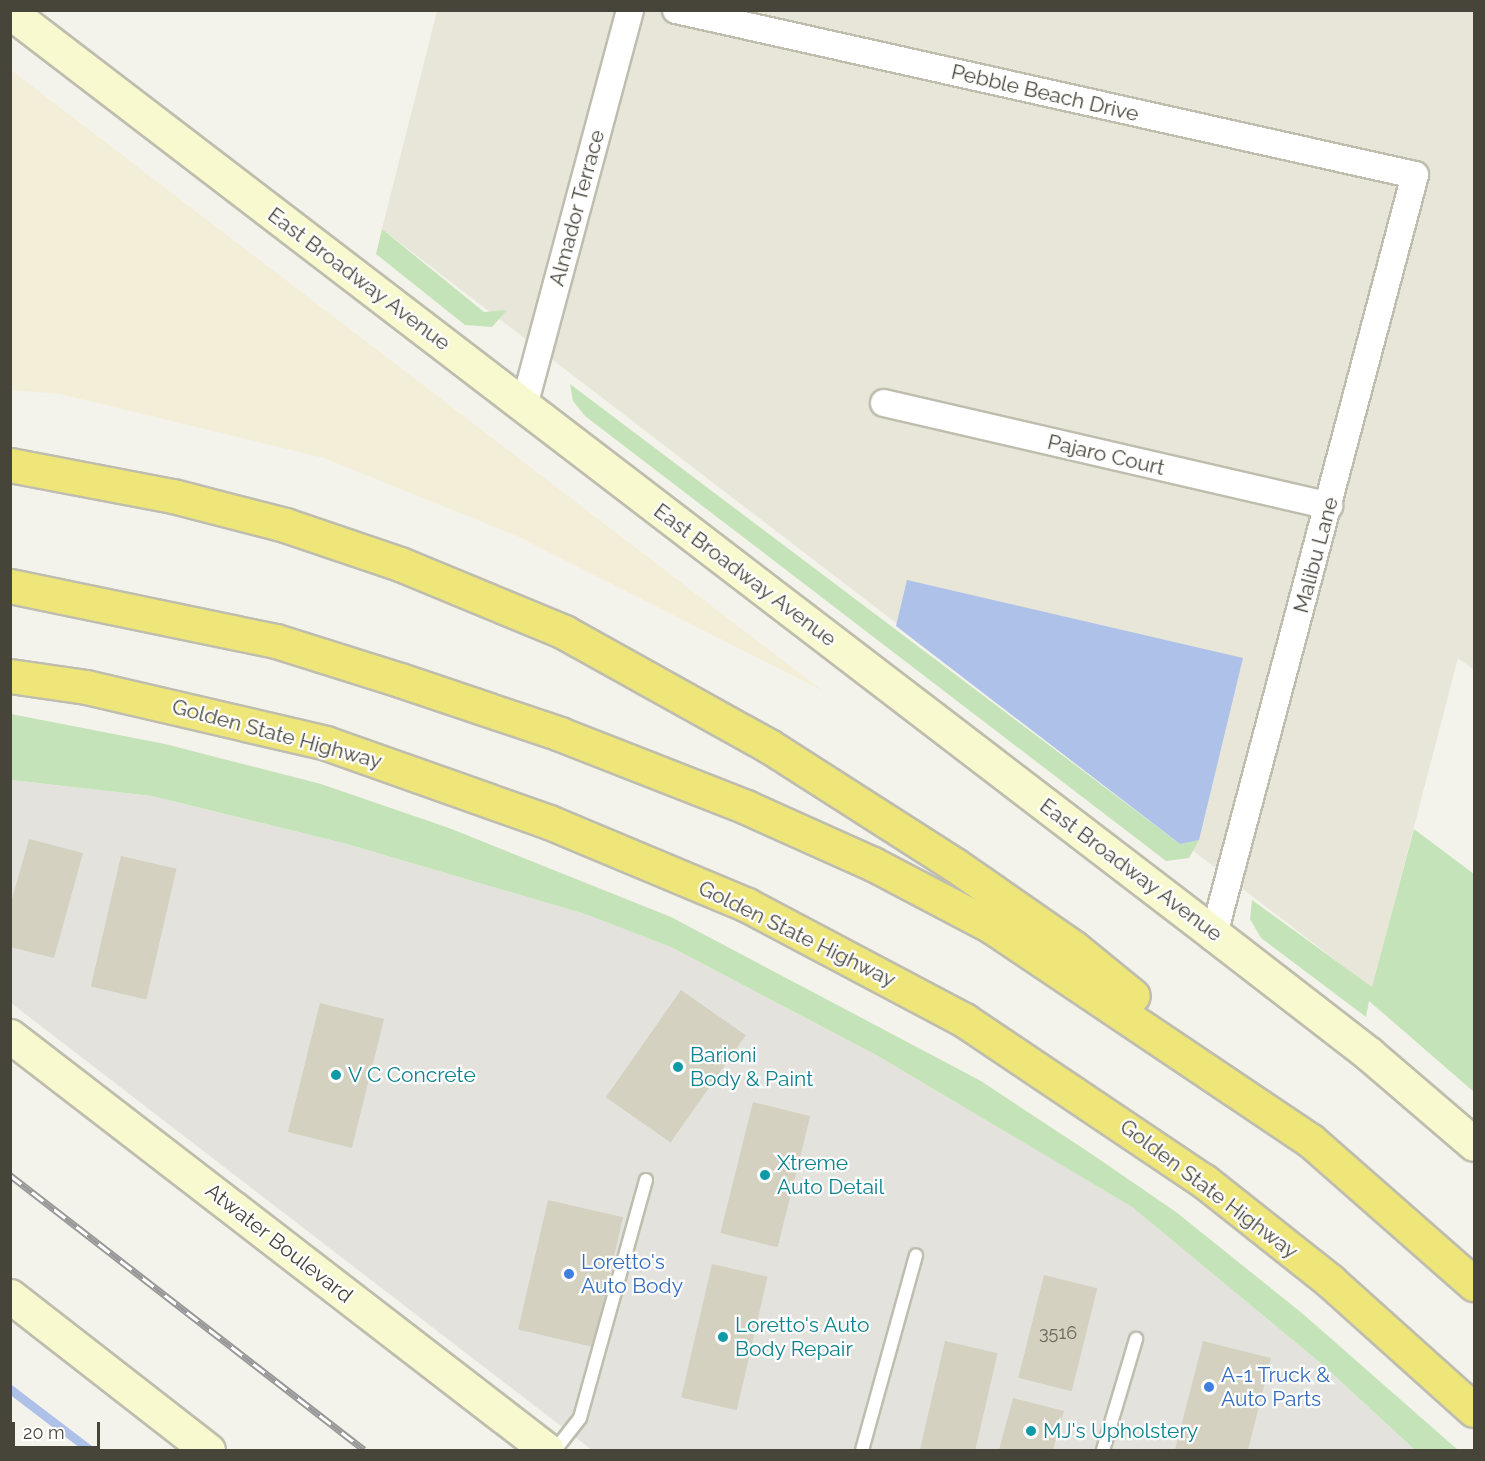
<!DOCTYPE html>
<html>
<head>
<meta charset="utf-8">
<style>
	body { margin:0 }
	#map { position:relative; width:1485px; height:1461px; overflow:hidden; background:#f4f3eb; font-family:Raleway,sans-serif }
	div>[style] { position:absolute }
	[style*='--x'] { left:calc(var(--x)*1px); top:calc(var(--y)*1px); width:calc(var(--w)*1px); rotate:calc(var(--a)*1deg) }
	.residential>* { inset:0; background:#e7e6d9 }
	.commercial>* { inset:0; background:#f3eed8 }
	.industrial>* { inset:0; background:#e3e2dc }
	.green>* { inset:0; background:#c5e3b8 }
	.water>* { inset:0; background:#aec2e9 }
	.stream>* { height:9px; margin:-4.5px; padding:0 4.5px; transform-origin:4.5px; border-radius:4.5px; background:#aec2e9 }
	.building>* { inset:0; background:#d4d1c1; transform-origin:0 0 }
	.roads { filter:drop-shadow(2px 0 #bebdae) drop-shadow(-2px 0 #bebdae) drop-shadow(0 2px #bebdae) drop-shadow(0 -2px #bebdae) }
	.lane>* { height:12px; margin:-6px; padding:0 6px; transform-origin:6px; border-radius:6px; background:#fff }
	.street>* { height:26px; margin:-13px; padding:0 13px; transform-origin:13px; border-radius:13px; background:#fff }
	.secondary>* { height:33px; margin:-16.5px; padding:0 16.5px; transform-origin:16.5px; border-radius:16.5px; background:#f9f9cf }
	.highway>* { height:33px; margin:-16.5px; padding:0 16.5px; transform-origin:16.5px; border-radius:16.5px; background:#efe67a }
	.rail>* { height:7px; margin-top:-3.5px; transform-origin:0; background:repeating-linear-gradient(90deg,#fff 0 14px,#989898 0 28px); box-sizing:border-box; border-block:2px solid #989898 }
	.dots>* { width:16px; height:16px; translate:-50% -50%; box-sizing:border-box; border:3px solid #fff; border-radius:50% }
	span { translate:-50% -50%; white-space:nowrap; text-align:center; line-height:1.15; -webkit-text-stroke:4.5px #fff; paint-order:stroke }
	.number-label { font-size:18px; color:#6a685b }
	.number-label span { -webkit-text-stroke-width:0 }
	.street-label { font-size:21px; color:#474539 }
	.culture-label { font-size:21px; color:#0d838f }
	.left { translate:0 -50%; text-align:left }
	.shop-label { font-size:21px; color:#366cbe }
	.frame { position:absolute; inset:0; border:12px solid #474539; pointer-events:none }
	.scale { position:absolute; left:12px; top:1422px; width:88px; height:27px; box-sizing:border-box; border:3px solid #474539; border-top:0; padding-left:8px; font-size:18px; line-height:21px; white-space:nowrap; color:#474539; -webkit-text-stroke:4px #fff; paint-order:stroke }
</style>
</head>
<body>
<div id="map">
	<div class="residential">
		<i style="clip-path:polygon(437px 11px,1474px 11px,1474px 670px,1458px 658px,1372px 988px,382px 229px)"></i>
	</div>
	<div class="commercial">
		<i style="clip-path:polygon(10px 70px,11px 70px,823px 691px,519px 537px,324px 458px,60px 394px,11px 390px)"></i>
	</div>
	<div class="industrial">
		<i style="clip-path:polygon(10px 780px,152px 796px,347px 844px,585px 914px,671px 947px,878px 1056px,1132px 1207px,1323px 1365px,1415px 1450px,592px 1450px,11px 1003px)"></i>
	</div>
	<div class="green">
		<i style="clip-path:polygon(382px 229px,484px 312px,507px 310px,492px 327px,465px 325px,376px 254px)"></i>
		<i style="clip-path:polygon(570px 384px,1180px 844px,1199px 840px,1189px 858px,1166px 861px,585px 416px,573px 401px)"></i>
		<i style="clip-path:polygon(11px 714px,165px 744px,321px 784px,449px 828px,671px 917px,981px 1081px,1093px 1155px,1176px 1212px,1303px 1314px,1458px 1450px,1415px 1450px,1323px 1365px,1132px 1207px,878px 1056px,671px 947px,585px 914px,347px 844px,152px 796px,11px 780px)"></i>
		<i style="clip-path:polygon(1414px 829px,1474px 874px,1474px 1092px,1369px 1001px,1366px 1017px,1261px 938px,1250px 919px,1252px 900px,1372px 987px)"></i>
	</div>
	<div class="water">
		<i style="clip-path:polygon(907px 580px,1243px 658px,1199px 840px,1180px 844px,896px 626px)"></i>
	</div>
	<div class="stream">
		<i style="--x:10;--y:1389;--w:101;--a:37.3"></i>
	</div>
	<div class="building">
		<i style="clip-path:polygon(29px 839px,83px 853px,54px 958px,10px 947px,10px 906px)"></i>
		<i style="left:121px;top:856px;width:57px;height:134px;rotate:13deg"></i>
		<i style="left:681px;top:990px;width:79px;height:131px;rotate:35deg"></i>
		<i style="left:320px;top:1003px;width:66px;height:133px;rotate:14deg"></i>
		<i style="left:753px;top:1102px;width:59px;height:135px;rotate:14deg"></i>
		<i style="left:548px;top:1200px;width:77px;height:133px;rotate:13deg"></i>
		<i style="left:712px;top:1264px;width:57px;height:137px;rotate:13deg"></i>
		<i style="left:1044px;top:1275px;width:55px;height:106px;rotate:14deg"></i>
		<i style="left:945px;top:1341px;width:54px;height:112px;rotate:13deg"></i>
		<i style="clip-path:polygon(1203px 1341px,1271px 1358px,1248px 1450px,1175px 1450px)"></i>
		<i style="clip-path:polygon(1013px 1398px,1064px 1411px,1053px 1450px,999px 1450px)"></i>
	</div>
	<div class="roads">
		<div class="lane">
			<i style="--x:555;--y:1450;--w:41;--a:-52"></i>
			<i style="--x:580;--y:1418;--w:247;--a:-74.5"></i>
			<i style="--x:862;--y:1450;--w:202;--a:-74.5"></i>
			<i style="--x:1103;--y:1450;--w:116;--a:-73.4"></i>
		</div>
		<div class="street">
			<i style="--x:676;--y:10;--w:757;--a:12.59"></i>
			<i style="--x:1415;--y:175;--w:785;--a:104.83"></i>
			<i style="--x:884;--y:403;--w:457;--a:13"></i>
			<i style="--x:524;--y:406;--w:410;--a:-75"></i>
		</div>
		<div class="secondary">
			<i style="--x:10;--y:12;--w:1516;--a:37.44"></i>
			<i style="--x:1214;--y:934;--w:196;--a:37.7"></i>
			<i style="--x:1369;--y:1054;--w:138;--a:40.6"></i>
			<i style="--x:10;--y:1036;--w:678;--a:37.63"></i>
			<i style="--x:10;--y:1296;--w:251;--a:37.9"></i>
		</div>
		<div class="highway">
			<i style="--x:10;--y:465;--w:166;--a:10.8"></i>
			<i style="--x:173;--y:496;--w:116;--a:14.5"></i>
			<i style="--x:285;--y:525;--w:121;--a:18.7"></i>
			<i style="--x:400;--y:564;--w:178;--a:22.5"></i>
			<i style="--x:564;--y:632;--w:235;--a:29.1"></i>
			<i style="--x:769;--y:746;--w:221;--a:32.6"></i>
			<i style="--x:955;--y:865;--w:144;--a:34.8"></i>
			<i style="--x:1073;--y:947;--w:77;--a:39.2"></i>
			<i style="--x:10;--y:586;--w:272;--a:11.7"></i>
			<i style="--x:276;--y:641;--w:130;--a:17.5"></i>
			<i style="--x:400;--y:680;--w:169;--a:18.6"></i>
			<i style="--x:560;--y:734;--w:200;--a:21.4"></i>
			<i style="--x:746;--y:807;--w:139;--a:24.2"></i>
			<i style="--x:873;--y:864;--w:133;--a:27.7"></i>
			<i style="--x:991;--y:926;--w:386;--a:33.9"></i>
			<i style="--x:1311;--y:1141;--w:217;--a:41.3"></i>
			<i style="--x:10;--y:676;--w:77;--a:8.2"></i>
			<i style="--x:86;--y:687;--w:246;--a:13.1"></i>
			<i style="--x:326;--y:743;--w:237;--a:19.5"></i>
			<i style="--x:549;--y:822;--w:215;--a:22.7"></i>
			<i style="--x:747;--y:905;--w:246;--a:27.9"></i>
			<i style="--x:964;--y:1020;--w:289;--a:33.9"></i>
			<i style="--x:1204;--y:1181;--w:161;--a:38.4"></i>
			<i style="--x:1330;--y:1281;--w:193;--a:41.9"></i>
		</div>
	</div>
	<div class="rail">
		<i style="--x:10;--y:1175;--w:448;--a:37.8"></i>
	</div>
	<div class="dots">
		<i style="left:678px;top:1067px;background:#0f9aa8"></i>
		<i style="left:336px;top:1075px;background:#0f9aa8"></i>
		<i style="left:765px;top:1175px;background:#0f9aa8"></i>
		<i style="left:569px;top:1274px;background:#3f7fe0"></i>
		<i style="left:723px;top:1337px;background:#0f9aa8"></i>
		<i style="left:1209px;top:1387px;background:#3f7fe0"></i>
		<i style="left:1031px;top:1431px;background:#0f9aa8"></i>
	</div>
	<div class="number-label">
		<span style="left:1058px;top:1333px">3516</span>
	</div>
	<div class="street-label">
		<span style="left:1045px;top:93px;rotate:13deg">Pebble Beach Drive</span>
		<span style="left:577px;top:208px;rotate:-75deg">Almador Terrace</span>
		<span style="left:359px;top:279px;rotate:37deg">East Broadway Avenue</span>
		<span style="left:1106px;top:455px;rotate:13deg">Pajaro Court</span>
		<span style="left:1316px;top:555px;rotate:-75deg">Malibu Lane</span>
		<span style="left:745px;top:575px;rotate:37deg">East Broadway Avenue</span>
		<span style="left:277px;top:734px;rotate:15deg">Golden State Highway</span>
		<span style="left:1131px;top:870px;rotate:37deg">East Broadway Avenue</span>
		<span style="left:797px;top:934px;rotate:26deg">Golden State Highway</span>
		<span style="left:1209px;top:1189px;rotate:37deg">Golden State Highway</span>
		<span style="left:279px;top:1243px;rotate:38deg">Atwater Boulevard</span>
	</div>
	<div class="culture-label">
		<span class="left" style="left:690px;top:1067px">Barioni<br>Body &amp; Paint</span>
		<span class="left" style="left:348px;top:1075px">V C Concrete</span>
		<span class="left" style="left:777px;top:1175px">Xtreme<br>Auto Detail</span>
		<span class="left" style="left:735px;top:1337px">Loretto's Auto<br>Body Repair</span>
		<span class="left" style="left:1043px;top:1431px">MJ's Upholstery</span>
	</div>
	<div class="shop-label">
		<span class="left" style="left:581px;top:1274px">Loretto's<br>Auto Body</span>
		<span class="left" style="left:1221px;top:1387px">A-1 Truck &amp;<br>Auto Parts</span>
	</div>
	<div class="frame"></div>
	<div class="scale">20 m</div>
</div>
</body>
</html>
